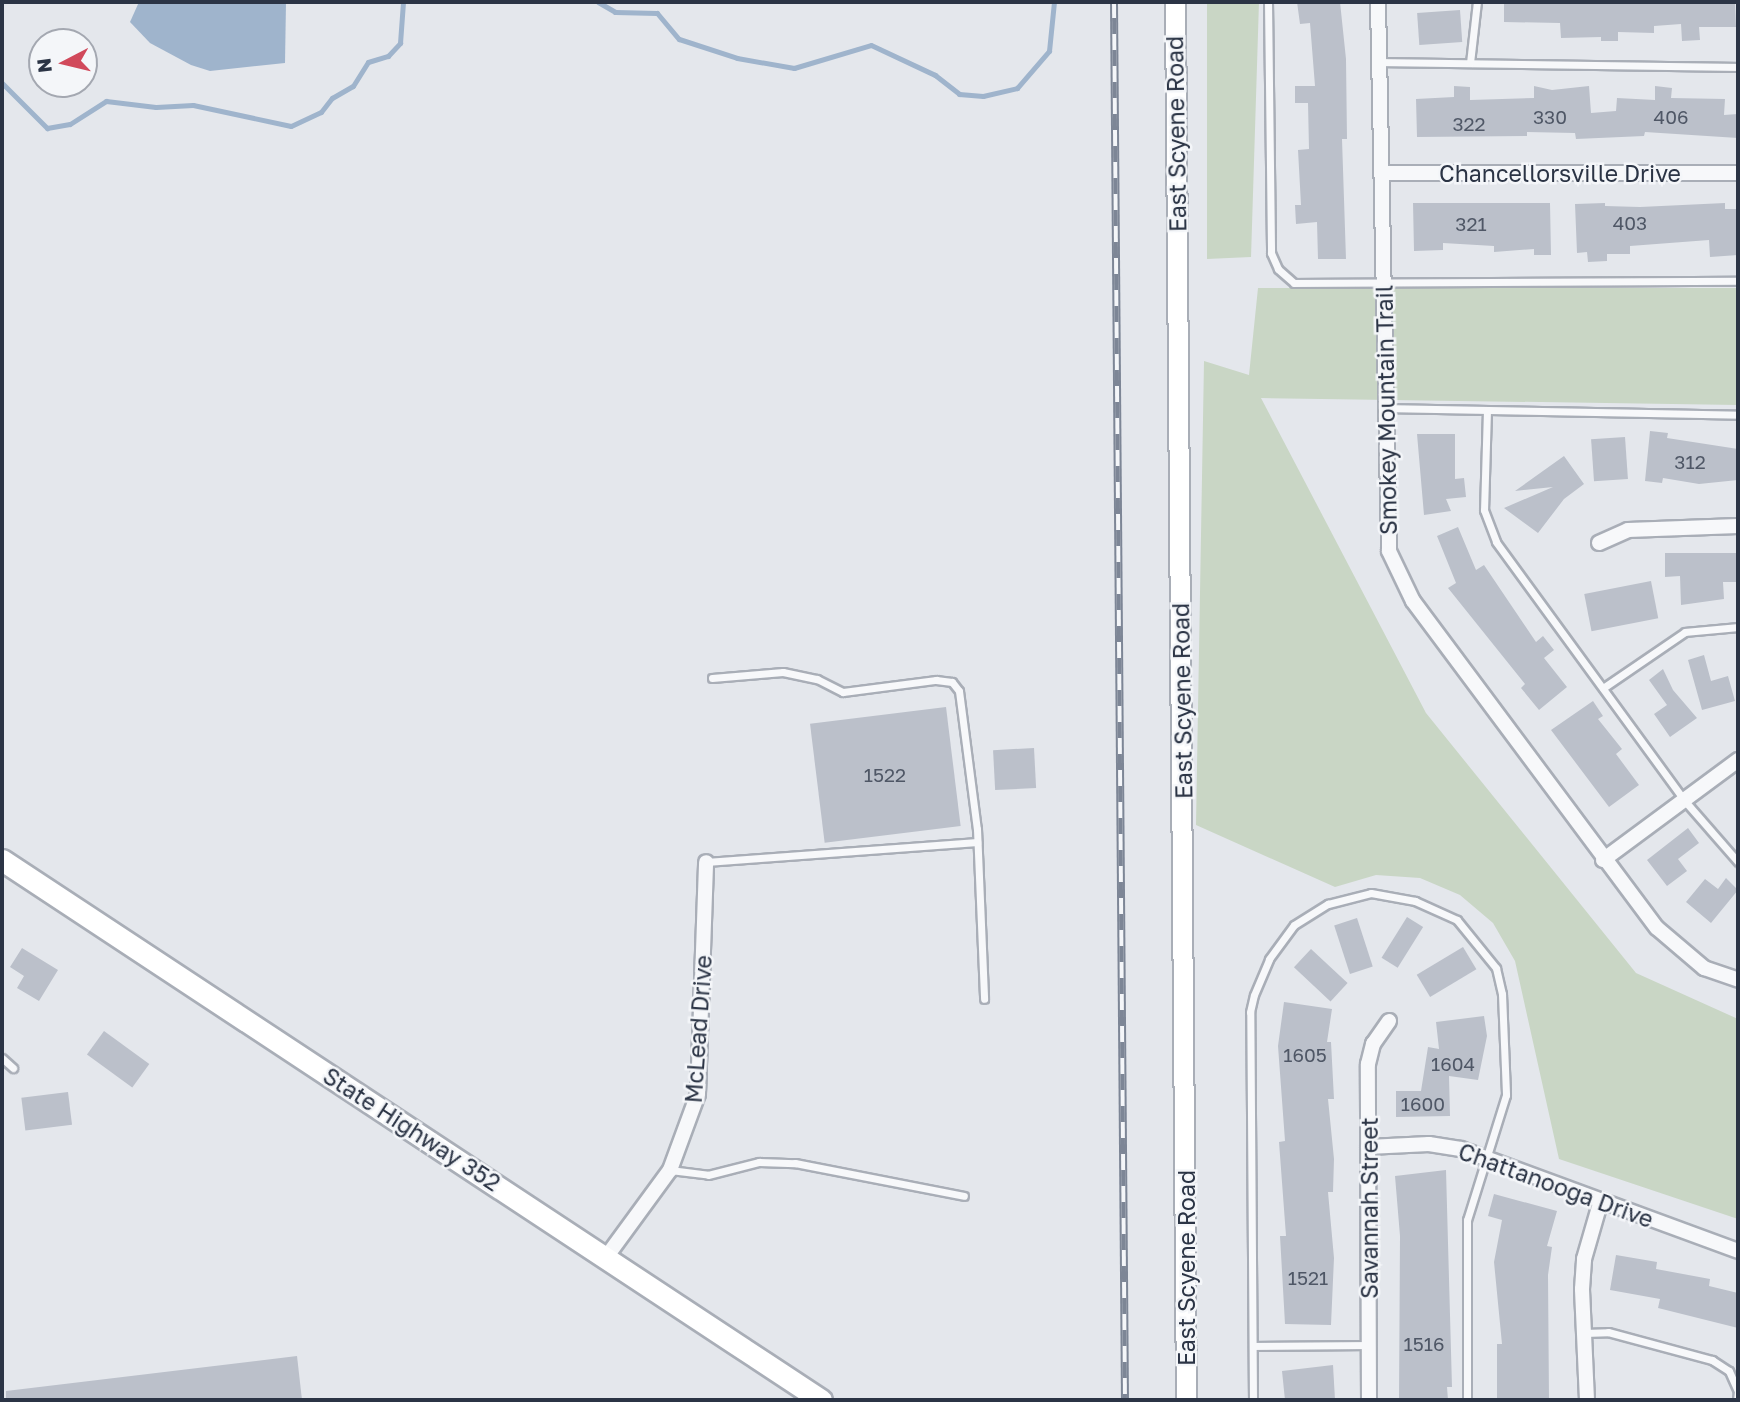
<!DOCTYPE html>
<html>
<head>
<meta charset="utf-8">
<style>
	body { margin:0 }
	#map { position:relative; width:1740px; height:1402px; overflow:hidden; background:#e4e7ec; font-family:"Golos Text",sans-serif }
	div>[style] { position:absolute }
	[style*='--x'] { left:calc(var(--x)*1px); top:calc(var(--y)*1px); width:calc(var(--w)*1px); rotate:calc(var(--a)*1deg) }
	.green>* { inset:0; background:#c9d6c5 }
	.water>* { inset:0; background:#9fb4cc }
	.stream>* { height:5px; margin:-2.5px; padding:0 2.5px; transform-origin:2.5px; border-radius:2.5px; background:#9fb4cc }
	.building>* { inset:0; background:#bbc0ca; transform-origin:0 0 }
	.roads { filter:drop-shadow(2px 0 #a9aeb7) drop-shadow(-2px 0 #a9aeb7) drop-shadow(0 2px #a9aeb7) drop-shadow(0 -2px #a9aeb7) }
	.lane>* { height:7px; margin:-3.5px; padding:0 3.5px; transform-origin:3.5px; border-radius:3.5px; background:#f7f8fa }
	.street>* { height:14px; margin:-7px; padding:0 7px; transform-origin:7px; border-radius:7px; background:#f7f8fa }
	.secondary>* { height:19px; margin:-9.5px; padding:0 9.5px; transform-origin:9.5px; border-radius:9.5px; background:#fff }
	.primary>* { height:21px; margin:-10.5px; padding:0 10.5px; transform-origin:10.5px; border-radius:10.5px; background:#fff }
	.rail>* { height:8px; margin-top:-4px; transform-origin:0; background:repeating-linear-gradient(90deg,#f4f6f9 0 16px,#7d8696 0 32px); box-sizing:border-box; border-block:2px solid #7d8696 }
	span { translate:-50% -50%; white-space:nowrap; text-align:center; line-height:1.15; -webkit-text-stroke:5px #f4f6f9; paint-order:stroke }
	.number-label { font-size:19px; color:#4f5766 }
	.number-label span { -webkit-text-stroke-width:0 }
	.street-label { font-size:23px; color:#2b3445 }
	.frame { position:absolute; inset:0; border:4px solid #2b3445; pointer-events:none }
	.north { position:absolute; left:28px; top:28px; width:70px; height:70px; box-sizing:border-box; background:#f4f6f9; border:2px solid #a4a8b1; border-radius:50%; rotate:263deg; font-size:19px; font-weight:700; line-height:28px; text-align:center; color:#2b3445 }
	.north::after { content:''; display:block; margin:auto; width:24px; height:32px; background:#d1495b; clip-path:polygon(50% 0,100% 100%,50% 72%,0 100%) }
</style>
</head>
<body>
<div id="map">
	<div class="green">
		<i style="clip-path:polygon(1207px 2px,1259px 2px,1251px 257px,1207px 259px)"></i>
		<i style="clip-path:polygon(1258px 288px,1738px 288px,1738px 405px,1261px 398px,1426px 713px,1636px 973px,1738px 1019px,1738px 1219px,1559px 1159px,1515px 961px,1493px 923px,1460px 895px,1420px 878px,1376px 875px,1335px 887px,1196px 825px,1204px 361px,1249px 375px)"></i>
	</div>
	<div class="water">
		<i style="clip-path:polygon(139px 2px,286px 2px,285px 63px,210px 71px,191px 65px,150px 43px,130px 22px)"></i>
	</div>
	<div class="stream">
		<i style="--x:598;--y:2;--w:20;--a:30"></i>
		<i style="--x:615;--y:12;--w:42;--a:1.4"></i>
		<i style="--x:657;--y:13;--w:34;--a:50"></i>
		<i style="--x:679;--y:39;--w:61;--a:18.1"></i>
		<i style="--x:737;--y:58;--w:58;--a:10"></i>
		<i style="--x:794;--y:68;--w:80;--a:-16.6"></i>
		<i style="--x:871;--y:45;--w:71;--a:25.1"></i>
		<i style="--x:935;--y:75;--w:31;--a:38"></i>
		<i style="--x:959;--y:94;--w:24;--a:5"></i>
		<i style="--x:983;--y:96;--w:35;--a:-13"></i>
		<i style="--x:1017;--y:88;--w:49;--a:-49.1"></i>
		<i style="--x:1049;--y:51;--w:49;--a:-84.2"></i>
		<i style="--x:2;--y:83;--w:64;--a:45"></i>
		<i style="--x:47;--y:128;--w:23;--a:-10"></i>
		<i style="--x:70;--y:124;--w:43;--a:-32.6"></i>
		<i style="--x:106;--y:101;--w:50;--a:6.8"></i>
		<i style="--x:156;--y:107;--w:37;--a:-3"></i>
		<i style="--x:193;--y:105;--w:100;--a:12.1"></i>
		<i style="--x:291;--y:126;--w:33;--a:-25"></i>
		<i style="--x:321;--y:112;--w:18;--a:-52"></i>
		<i style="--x:332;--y:98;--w:24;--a:-30"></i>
		<i style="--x:353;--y:86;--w:28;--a:-58"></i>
		<i style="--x:368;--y:62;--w:21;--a:-17"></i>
		<i style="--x:388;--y:56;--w:18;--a:-47"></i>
		<i style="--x:400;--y:43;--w:41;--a:-85.8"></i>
	</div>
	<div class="building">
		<i style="clip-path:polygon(1297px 2px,1340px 2px,1346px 59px,1347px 139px,1342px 139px,1346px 259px,1318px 259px,1317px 222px,1296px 224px,1295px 205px,1301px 205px,1298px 150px,1309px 149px,1308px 103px,1295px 103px,1295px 86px,1315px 86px,1310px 23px,1300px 24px)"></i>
		<i style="clip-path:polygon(1504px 2px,1735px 2px,1736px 27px,1699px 27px,1700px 40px,1682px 41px,1681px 24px,1654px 26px,1654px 33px,1618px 32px,1618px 41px,1601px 41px,1601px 37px,1561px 38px,1560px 23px,1504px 22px)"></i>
		<i style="left:1460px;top:10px;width:32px;height:43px;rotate:86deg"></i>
		<i style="clip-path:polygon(1454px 86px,1470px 87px,1470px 100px,1534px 98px,1534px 86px,1552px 90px,1589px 86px,1591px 113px,1616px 111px,1617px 98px,1655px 100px,1655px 86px,1672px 88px,1671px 98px,1725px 99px,1724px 115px,1738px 114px,1738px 138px,1645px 132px,1644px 136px,1576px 139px,1575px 133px,1527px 132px,1527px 136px,1417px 137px,1416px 99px,1454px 97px)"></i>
		<i style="clip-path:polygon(1413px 203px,1550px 203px,1551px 255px,1534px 255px,1534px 249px,1494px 252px,1494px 246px,1443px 243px,1443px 250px,1414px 251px)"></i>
		<i style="clip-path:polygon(1605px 203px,1605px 206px,1640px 207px,1725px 203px,1725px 209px,1738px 209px,1738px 255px,1710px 257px,1709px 240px,1630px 246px,1630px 254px,1607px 254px,1607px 261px,1588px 262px,1587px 252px,1577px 253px,1575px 204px)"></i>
		<i style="clip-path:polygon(1650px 431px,1668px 433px,1667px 438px,1738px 449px,1738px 480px,1699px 484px,1663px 478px,1662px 483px,1645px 481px)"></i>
		<i style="clip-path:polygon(1417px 434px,1455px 434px,1455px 479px,1464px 478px,1466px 497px,1446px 499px,1451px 511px,1424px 515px)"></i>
		<i style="left:1625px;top:437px;width:42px;height:34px;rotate:86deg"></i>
		<i style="clip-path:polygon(1564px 456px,1584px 484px,1564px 499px,1538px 533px,1504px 508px,1553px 487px,1515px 491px)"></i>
		<i style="clip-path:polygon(1458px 527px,1476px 570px,1484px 565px,1536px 642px,1543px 636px,1554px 650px,1544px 658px,1567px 687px,1539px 710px,1521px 688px,1525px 684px,1448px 588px,1456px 583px,1437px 536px)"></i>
		<i style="clip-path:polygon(1665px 553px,1738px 553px,1738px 582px,1723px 582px,1724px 599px,1681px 605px,1680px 576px,1665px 577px)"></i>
		<i style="left:1651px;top:581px;width:38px;height:68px;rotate:79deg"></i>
		<i style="clip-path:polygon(1704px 655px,1711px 681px,1728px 676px,1735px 701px,1702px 710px,1688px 660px)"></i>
		<i style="clip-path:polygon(1663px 669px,1673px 690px,1697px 718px,1670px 737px,1654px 714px,1667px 705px,1649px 680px)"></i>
		<i style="clip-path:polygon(1593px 701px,1603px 716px,1598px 719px,1622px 749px,1616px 754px,1639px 785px,1609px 807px,1551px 730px)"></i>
		<i style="left:946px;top:707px;width:120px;height:137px;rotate:83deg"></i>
		<i style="left:1034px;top:748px;width:40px;height:41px;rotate:87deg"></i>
		<i style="clip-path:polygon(1688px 828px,1699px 843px,1678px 859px,1687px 871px,1667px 886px,1647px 860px)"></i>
		<i style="clip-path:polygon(1726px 878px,1738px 890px,1711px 923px,1686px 902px,1705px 879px,1718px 889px)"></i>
		<i style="left:1407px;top:917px;width:19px;height:48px;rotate:32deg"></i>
		<i style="left:1357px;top:918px;width:51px;height:24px;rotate:72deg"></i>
		<i style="left:1463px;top:947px;width:26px;height:54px;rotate:59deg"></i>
		<i style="clip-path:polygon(22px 948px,58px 970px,39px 1001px,17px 988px,24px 976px,10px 967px)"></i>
		<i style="left:1311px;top:949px;width:50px;height:25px;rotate:43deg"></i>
		<i style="clip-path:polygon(1284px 1002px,1332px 1009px,1327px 1042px,1331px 1042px,1334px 1099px,1328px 1099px,1334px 1159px,1333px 1192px,1328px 1192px,1334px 1258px,1331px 1325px,1285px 1324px,1280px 1236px,1286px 1236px,1279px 1142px,1285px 1141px,1278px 1046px)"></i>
		<i style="clip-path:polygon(1484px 1016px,1487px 1036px,1478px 1080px,1449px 1076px,1450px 1116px,1396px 1117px,1396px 1091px,1421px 1091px,1428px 1047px,1439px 1049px,1436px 1022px)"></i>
		<i style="left:104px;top:1031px;width:56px;height:29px;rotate:36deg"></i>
		<i style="left:68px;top:1092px;width:33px;height:47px;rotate:83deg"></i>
		<i style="clip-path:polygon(1446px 1170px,1452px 1387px,1447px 1387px,1448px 1400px,1399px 1400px,1400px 1236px,1395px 1176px)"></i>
		<i style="clip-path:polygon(1494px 1194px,1557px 1211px,1547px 1246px,1552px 1247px,1548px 1275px,1549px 1400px,1497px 1400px,1497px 1344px,1502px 1344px,1494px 1262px,1502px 1220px,1488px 1216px)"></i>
		<i style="clip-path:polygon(1616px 1255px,1657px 1262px,1656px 1269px,1710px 1279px,1709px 1286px,1738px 1293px,1738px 1328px,1658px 1308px,1660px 1299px,1610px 1290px)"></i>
		<i style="clip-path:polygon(297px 1356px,302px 1400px,6px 1400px,6px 1391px)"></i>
		<i style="clip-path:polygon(1333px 1365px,1335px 1400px,1285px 1400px,1282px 1371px)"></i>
	</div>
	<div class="roads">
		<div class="lane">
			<i style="--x:1268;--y:2;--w:251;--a:89.3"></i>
			<i style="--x:1271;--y:253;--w:17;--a:66"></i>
			<i style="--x:1278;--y:269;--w:21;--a:41"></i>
			<i style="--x:1294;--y:283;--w:444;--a:-0.3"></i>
			<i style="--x:1379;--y:62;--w:359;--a:0.8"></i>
			<i style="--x:1470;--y:63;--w:61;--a:-83.5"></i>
			<i style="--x:1386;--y:408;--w:352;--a:1.1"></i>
			<i style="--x:1487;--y:410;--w:100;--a:91.7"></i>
			<i style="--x:1484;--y:510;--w:34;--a:69"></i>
			<i style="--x:1496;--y:542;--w:319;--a:53.9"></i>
			<i style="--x:1684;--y:800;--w:82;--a:48.9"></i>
			<i style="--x:712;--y:678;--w:71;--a:-4.8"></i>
			<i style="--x:783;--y:672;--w:35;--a:12"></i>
			<i style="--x:817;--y:679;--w:29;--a:27"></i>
			<i style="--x:843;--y:692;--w:94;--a:-7.4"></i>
			<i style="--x:936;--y:680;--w:16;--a:7"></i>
			<i style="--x:952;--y:682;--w:11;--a:52"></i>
			<i style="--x:959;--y:691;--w:139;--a:82.6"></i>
			<i style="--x:977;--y:829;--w:170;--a:87.6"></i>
			<i style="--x:1603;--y:688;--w:99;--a:-34.3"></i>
			<i style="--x:1685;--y:632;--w:53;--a:-5.4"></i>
			<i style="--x:706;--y:862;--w:272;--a:-4.2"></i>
			<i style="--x:2;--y:1058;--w:15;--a:42"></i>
			<i style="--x:670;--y:1170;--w:38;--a:7"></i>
			<i style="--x:708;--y:1175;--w:53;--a:-14.3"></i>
			<i style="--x:759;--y:1162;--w:36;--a:2"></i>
			<i style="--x:795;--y:1163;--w:172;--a:11"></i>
			<i style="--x:1584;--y:1333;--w:24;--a:-2"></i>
			<i style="--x:1608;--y:1332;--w:108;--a:15.1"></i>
			<i style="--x:1712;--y:1360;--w:20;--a:33"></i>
			<i style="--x:1729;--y:1371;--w:22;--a:66"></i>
			<i style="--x:1738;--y:1391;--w:9;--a:96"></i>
			<i style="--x:1253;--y:1346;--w:115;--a:-0.5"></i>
			<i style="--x:1253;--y:1400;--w:388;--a:-90.4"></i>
			<i style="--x:1250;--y:1012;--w:17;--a:-77"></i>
			<i style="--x:1254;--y:995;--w:39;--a:-67"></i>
			<i style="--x:1269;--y:959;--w:42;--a:-53.7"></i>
			<i style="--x:1294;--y:925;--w:40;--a:-32"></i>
			<i style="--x:1328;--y:904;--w:44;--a:-14.3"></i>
			<i style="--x:1371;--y:893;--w:45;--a:10.3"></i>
			<i style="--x:1415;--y:901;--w:46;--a:24.3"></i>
			<i style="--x:1457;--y:920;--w:62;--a:50.9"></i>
			<i style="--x:1496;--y:968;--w:27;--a:77"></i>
			<i style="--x:1502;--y:994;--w:101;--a:87.7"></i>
			<i style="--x:1506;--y:1095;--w:131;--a:107.3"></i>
			<i style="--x:1467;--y:1220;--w:180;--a:90"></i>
		</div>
		<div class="street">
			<i style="--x:1378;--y:2;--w:549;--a:88.85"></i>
			<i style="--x:1389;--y:551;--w:55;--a:64.4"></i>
			<i style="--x:1413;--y:601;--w:408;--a:53.3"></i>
			<i style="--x:1657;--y:928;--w:62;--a:40.4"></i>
			<i style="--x:1704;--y:968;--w:36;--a:19"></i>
			<i style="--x:1382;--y:173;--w:356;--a:0"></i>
			<i style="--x:1599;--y:543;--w:32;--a:-24"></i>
			<i style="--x:1628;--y:530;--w:110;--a:-2.1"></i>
			<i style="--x:1603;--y:860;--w:168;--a:-36.5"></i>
			<i style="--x:1368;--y:1147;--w:61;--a:-2.8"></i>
			<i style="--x:1429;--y:1144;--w:32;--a:9"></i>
			<i style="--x:1461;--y:1149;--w:295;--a:20.2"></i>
			<i style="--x:607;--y:1256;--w:107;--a:-53.8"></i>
			<i style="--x:670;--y:1170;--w:81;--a:-69.8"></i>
			<i style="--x:698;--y:1094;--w:232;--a:-88"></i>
			<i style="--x:1369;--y:1400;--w:336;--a:-90.2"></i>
			<i style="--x:1368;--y:1064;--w:21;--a:-76"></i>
			<i style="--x:1373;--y:1044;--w:28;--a:-55"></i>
			<i style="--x:1587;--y:1400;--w:111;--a:-92.6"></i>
			<i style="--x:1582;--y:1289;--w:30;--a:-86"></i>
			<i style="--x:1584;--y:1259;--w:61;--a:-73.9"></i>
		</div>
		<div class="secondary">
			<i style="--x:1175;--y:2;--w:1398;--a:89.55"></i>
		</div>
		<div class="primary">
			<i style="--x:2;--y:860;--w:981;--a:33.4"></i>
		</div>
	</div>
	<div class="rail">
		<i style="--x:1114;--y:2;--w:1398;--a:89.55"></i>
	</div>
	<div class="number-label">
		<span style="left:1550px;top:117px">330</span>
		<span style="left:1671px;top:117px">406</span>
		<span style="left:1469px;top:124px">322</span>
		<span style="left:1630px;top:223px">403</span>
		<span style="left:1471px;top:224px">321</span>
		<span style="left:1690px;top:462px">312</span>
		<span style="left:885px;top:775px">1522</span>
		<span style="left:1305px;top:1055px">1605</span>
		<span style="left:1453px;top:1064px">1604</span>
		<span style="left:1423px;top:1104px">1600</span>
		<span style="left:1308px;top:1278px">1521</span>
		<span style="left:1424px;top:1344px">1516</span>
	</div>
	<div class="street-label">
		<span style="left:1176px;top:134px;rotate:-91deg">East Scyene Road</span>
		<span style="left:1560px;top:173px">Chancellorsville Drive</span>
		<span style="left:1386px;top:410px;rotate:-91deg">Smokey Mountain Trail</span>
		<span style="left:1182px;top:701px;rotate:-91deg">East Scyene Road</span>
		<span style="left:698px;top:1029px;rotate:-86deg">McLead Drive</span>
		<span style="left:412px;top:1129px;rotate:33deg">State Highway 352</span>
		<span style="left:1556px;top:1185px;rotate:20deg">Chattanooga Drive</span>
		<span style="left:1369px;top:1208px;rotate:-90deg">Savannah Street</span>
		<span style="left:1186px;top:1268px;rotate:-90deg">East Scyene Road</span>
	</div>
	<div class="frame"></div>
	<div class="north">N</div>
</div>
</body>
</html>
